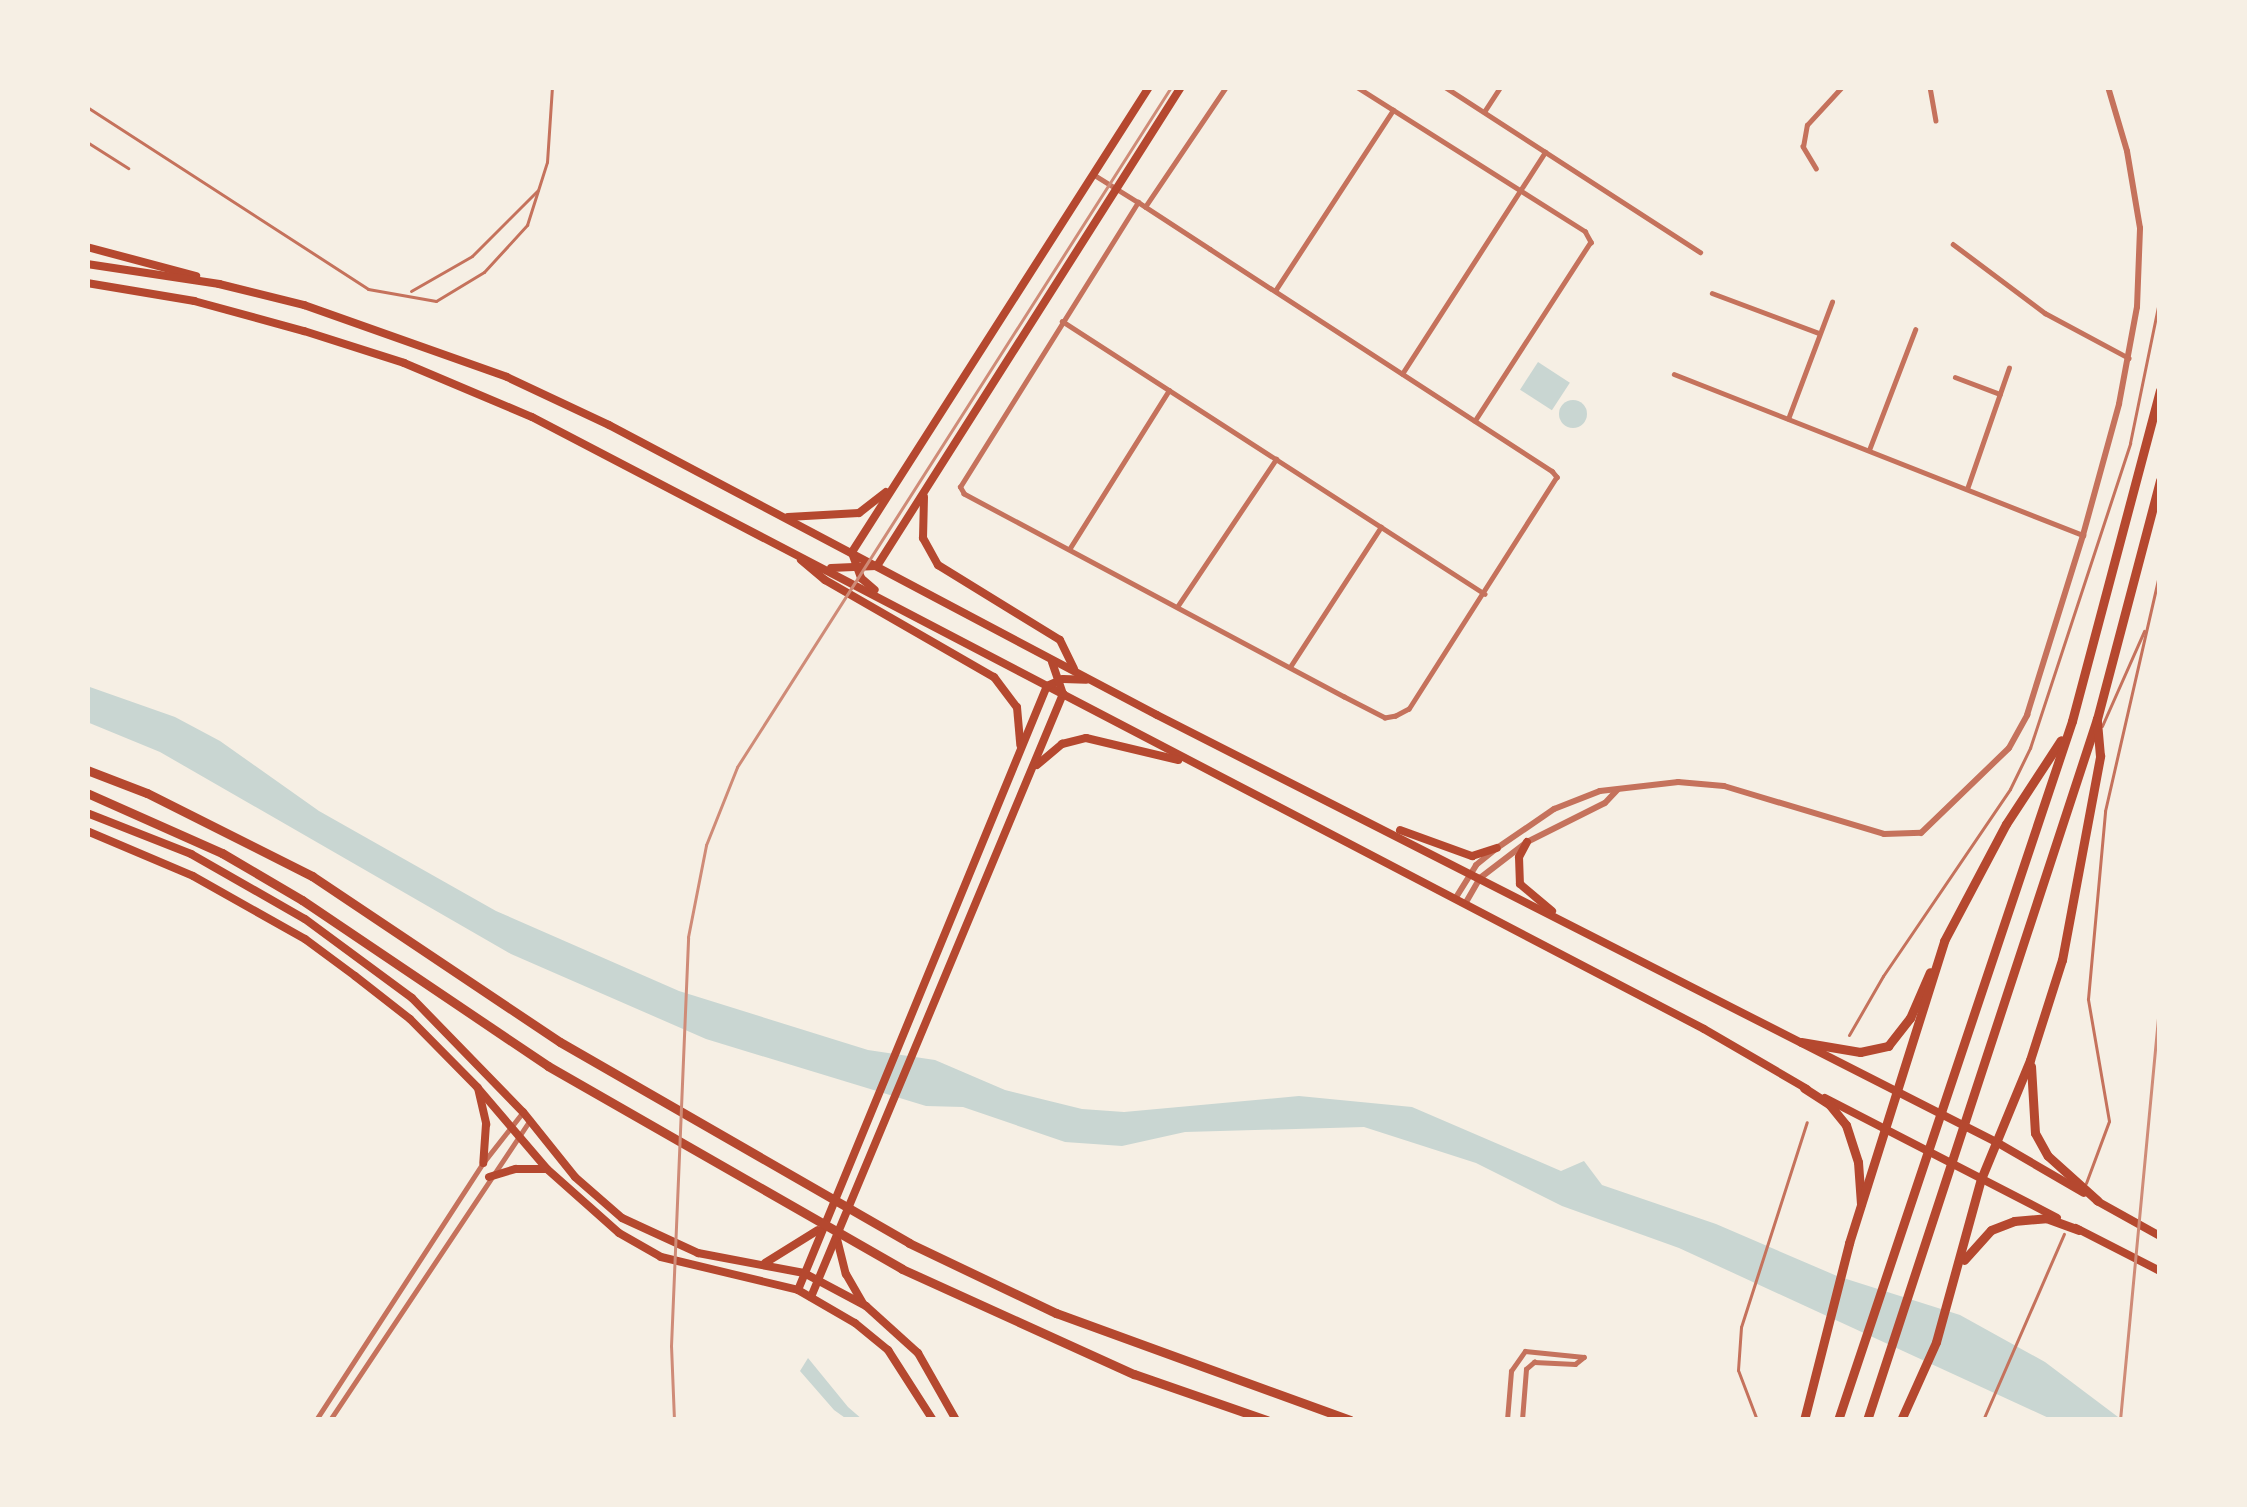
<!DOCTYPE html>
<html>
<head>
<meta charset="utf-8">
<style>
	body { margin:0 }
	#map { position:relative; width:2247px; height:1507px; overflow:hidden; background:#f6efe4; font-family:"Golos Text",sans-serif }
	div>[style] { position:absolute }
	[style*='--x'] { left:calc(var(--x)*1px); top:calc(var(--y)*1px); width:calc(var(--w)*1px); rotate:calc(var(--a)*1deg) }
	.water>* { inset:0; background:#c9d6d2; transform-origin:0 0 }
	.round { border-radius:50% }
	.service>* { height:3px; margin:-1.5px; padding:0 1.5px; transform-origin:1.5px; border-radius:1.5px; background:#c5725c }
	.minor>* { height:4.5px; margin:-2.25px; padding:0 2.25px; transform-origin:2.25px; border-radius:2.25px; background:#c5725c }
	.tertiary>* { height:6px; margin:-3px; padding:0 3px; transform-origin:3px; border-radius:3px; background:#c5725c }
	.primary>* { height:8px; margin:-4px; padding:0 4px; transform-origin:4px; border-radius:4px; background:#b5482f }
	.trunk>* { height:9px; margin:-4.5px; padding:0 4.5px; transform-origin:4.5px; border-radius:4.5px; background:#b5482f }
	.motorway>* { height:9px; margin:-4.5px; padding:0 4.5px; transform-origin:4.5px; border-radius:4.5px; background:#b5482f }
	.tram>* { height:3px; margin:-1.5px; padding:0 1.5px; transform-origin:1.5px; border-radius:1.5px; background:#cf8b77 }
	.rail>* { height:3px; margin:-1.5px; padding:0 1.5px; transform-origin:1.5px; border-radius:1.5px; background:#cf8b77 }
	span { translate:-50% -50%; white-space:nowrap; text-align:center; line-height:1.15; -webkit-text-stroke:12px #f6efe4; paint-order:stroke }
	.frame { position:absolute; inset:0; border:90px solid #f6efe4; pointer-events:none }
</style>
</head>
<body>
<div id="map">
	<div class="water">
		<i style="left:1538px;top:362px;width:38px;height:33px;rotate:33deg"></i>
		<i class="round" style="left:1559px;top:400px;width:28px;height:28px"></i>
		<i style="clip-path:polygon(87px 686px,175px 717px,220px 741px,319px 811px,496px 911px,679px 991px,868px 1050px,935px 1060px,1005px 1090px,1082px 1109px,1124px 1112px,1299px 1096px,1412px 1107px,1561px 1171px,1584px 1161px,1602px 1185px,1716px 1224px,1837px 1276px,1960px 1315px,2045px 1362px,2122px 1420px,2053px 1420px,1679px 1248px,1562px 1206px,1476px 1163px,1364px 1127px,1185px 1132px,1122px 1146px,1065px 1142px,963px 1107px,926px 1106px,706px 1039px,511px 954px,160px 752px,87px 722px)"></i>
		<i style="clip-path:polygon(808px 1358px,848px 1407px,863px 1420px,848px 1420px,834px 1410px,800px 1371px)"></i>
	</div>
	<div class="service">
		<i style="--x:87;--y:107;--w:335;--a:32.9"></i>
		<i style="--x:368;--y:289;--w:69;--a:10"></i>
		<i style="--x:436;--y:301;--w:56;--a:-31.1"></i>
		<i style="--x:484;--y:272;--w:64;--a:-47.5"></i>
		<i style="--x:527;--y:225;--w:66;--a:-72.4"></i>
		<i style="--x:547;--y:162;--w:75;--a:-86.2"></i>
		<i style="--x:87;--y:142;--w:49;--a:32.4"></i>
		<i style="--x:411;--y:291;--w:70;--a:-29.8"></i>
		<i style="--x:472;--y:256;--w:93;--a:-45"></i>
		<i style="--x:2102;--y:726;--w:104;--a:-66.1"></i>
		<i style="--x:1849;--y:1035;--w:68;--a:-60"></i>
		<i style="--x:1883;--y:976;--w:226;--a:-55.8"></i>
		<i style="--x:2010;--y:789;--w:46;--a:-64"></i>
		<i style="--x:2030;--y:748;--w:321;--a:-71.8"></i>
		<i style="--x:2130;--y:443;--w:149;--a:-78.4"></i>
		<i style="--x:2086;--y:1183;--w:66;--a:-69.6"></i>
		<i style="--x:2109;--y:1121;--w:124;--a:-99.8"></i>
		<i style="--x:2088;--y:999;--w:189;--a:-84.8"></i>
		<i style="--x:2105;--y:811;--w:246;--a:-77.1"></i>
		<i style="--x:1757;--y:1420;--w:53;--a:-110.8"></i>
		<i style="--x:1738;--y:1370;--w:43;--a:-86"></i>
		<i style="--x:1741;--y:1327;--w:215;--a:-72.2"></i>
		<i style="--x:1983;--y:1420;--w:203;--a:-66.5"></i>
	</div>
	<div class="minor">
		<i style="--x:1357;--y:87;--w:270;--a:32.3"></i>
		<i style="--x:1585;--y:231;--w:13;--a:61"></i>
		<i style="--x:1591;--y:242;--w:213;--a:122.9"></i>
		<i style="--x:1445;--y:87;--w:304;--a:32.9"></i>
		<i style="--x:1930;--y:87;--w:34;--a:80"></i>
		<i style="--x:1484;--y:112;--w:30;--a:-57"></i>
		<i style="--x:1816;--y:169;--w:26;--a:-121"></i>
		<i style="--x:1803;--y:147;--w:22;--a:-80"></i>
		<i style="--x:1807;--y:125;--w:52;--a:-47.4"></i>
		<i style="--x:1096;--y:176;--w:49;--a:31.8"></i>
		<i style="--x:1138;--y:202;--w:86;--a:33.1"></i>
		<i style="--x:1210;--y:249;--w:408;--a:33"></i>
		<i style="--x:1552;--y:471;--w:8;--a:50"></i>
		<i style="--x:1557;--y:477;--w:275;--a:122.5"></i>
		<i style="--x:1409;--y:709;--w:15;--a:152"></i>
		<i style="--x:1396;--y:716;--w:11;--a:170"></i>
		<i style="--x:1385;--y:718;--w:46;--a:-152.9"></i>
		<i style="--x:1344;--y:697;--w:431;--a:-151.9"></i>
		<i style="--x:964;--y:494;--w:8;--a:-120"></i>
		<i style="--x:960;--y:487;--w:336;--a:-58"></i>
		<i style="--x:1145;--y:207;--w:145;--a:-56"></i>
		<i style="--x:1953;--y:244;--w:115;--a:36.9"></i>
		<i style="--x:2045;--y:313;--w:95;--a:28.2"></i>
		<i style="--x:1275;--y:291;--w:216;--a:-56.9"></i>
		<i style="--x:1712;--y:293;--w:114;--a:20.5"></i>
		<i style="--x:1062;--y:321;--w:503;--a:32.84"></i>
		<i style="--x:1402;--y:374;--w:264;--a:-57.2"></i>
		<i style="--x:1674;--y:374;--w:440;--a:21.5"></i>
		<i style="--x:1955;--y:377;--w:48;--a:20.7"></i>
		<i style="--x:1788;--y:419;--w:125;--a:-69.4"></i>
		<i style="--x:1869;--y:450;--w:129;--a:-69"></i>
		<i style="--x:1967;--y:489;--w:128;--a:-70.9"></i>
		<i style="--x:1070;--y:548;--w:186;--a:-57.9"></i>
		<i style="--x:1177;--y:607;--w:178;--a:-56.2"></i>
		<i style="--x:1290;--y:667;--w:167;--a:-57"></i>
		<i style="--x:316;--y:1420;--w:306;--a:-57"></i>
		<i style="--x:483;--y:1163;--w:65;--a:-51.9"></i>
		<i style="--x:330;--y:1420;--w:361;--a:-56.3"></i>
		<i style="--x:1507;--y:1420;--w:49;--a:-85.3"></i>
		<i style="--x:1511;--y:1371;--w:24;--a:-55"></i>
		<i style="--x:1525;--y:1351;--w:59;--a:5.8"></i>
		<i style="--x:1522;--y:1420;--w:51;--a:-85.5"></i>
		<i style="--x:1526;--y:1369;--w:11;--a:-41"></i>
		<i style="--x:1534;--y:1362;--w:41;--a:2.8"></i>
		<i style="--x:1575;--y:1364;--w:11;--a:-38"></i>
	</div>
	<div class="tertiary">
		<i style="--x:1455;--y:899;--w:40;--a:-58"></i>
		<i style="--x:1476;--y:865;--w:27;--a:-39"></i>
		<i style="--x:1497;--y:848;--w:69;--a:-34.4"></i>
		<i style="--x:1554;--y:809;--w:49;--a:-21.4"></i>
		<i style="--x:1600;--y:791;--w:79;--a:-6.6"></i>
		<i style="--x:1678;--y:782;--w:46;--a:5"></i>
		<i style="--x:1724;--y:786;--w:167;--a:16.7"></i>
		<i style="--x:1884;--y:834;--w:37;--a:-2"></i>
		<i style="--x:1921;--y:833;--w:122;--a:-44"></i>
		<i style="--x:2009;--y:748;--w:38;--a:-61"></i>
		<i style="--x:2027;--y:715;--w:189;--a:-72.7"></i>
		<i style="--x:2083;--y:535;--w:136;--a:-74.6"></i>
		<i style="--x:2119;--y:404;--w:99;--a:-79.5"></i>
		<i style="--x:2137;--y:307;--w:79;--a:-87.8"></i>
		<i style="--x:2140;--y:228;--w:78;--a:-99.6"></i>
		<i style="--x:2127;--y:151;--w:67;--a:-106.5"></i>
		<i style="--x:1465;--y:904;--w:30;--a:-60"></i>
		<i style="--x:1480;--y:878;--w:59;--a:-37.5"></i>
		<i style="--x:1527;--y:842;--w:87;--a:-26.6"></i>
		<i style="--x:1605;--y:803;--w:18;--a:-47"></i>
	</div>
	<div class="primary">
		<i style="--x:87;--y:247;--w:113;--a:14.9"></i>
		<i style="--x:87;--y:264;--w:134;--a:8.6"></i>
		<i style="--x:219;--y:284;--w:88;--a:13.9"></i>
		<i style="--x:304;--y:305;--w:215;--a:19.5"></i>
		<i style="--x:507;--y:377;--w:113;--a:25.2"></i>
		<i style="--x:609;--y:425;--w:620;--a:27.89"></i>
		<i style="--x:1157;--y:715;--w:944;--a:26.97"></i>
		<i style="--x:1998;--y:1143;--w:99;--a:30.2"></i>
		<i style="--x:87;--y:283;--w:109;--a:9.5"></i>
		<i style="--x:194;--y:301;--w:114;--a:15.3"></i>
		<i style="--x:304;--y:331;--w:105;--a:17.7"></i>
		<i style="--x:404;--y:363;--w:139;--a:22.9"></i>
		<i style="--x:532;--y:417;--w:1322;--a:27.57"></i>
		<i style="--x:1704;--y:1029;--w:119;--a:30.2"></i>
		<i style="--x:924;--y:497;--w:41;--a:91.4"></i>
		<i style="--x:923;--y:538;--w:31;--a:61"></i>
		<i style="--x:938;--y:565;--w:143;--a:31.6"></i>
		<i style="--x:1060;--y:640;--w:32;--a:64"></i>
		<i style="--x:788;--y:517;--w:71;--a:-3.2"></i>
		<i style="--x:859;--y:513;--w:34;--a:-38"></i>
		<i style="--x:852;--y:552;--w:552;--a:-57.43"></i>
		<i style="--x:852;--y:553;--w:27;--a:70"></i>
		<i style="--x:861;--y:578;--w:18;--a:41"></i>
		<i style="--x:801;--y:560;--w:31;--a:40"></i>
		<i style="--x:825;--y:580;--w:195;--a:29.9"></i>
		<i style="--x:994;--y:677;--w:38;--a:53"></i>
		<i style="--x:1017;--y:707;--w:38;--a:85"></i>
		<i style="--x:877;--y:566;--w:567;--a:-57.6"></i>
		<i style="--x:831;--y:568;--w:45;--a:-2.5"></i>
		<i style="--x:1037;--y:765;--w:33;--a:-40"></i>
		<i style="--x:1062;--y:744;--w:25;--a:-14"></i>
		<i style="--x:1086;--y:738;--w:95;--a:13.4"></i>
		<i style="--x:87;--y:813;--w:112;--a:21.5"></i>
		<i style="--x:191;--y:854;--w:131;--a:29.7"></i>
		<i style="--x:305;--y:919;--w:133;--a:36.4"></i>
		<i style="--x:412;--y:998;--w:159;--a:45.8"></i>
		<i style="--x:523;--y:1112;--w:83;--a:51.3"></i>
		<i style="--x:575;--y:1177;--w:62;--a:41.1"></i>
		<i style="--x:622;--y:1218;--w:84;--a:24.7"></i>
		<i style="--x:698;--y:1253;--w:108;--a:10.7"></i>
		<i style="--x:804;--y:1273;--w:70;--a:28"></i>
		<i style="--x:866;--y:1306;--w:70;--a:42.1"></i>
		<i style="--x:918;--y:1353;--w:77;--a:60.4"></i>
		<i style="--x:1400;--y:830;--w:77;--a:19.9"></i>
		<i style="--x:1472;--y:856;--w:26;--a:-18"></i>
		<i style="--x:87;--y:831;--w:115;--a:23"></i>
		<i style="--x:193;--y:876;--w:129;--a:29.4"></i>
		<i style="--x:305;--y:939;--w:62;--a:36.5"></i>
		<i style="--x:355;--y:976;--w:70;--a:38"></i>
		<i style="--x:410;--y:1019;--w:95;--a:45.4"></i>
		<i style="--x:477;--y:1087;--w:108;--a:49.5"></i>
		<i style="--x:547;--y:1169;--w:96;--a:41.6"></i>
		<i style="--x:619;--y:1233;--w:48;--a:29.7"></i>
		<i style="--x:661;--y:1257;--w:141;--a:13.5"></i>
		<i style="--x:798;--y:1290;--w:66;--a:30.1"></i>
		<i style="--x:855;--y:1323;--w:43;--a:39.3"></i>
		<i style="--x:888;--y:1350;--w:83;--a:57.3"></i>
		<i style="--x:1527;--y:842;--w:17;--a:118"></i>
		<i style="--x:1519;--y:857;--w:27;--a:88"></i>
		<i style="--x:1520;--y:884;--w:42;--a:40.2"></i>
		<i style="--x:478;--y:1088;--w:37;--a:77"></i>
		<i style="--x:486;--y:1124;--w:39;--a:94"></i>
		<i style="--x:1825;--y:1098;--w:261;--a:27.3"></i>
		<i style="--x:489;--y:1177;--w:28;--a:-17"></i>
		<i style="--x:516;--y:1169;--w:29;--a:0"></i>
		<i style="--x:2097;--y:1201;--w:72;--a:29.1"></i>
		<i style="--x:2076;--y:1228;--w:94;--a:27.1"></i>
		<i style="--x:837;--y:1239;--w:36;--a:76"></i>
		<i style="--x:846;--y:1274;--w:34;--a:60"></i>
		<i style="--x:765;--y:1263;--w:62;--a:-31.9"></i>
		<i style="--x:798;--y:1290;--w:653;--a:-67.6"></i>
		<i style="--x:1047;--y:686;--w:17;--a:-24"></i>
		<i style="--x:1063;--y:679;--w:23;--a:2"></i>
		<i style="--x:811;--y:1297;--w:654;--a:-67.32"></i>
		<i style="--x:1063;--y:694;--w:34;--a:-109"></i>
	</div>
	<div class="trunk">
		<i style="--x:1801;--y:1042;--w:60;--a:9.6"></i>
		<i style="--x:1860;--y:1052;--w:29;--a:-12"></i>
		<i style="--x:1888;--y:1046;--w:36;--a:-52"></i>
		<i style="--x:1910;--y:1018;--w:50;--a:-66.5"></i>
		<i style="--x:2031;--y:1066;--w:67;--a:86.6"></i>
		<i style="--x:2035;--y:1133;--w:26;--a:61"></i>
		<i style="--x:2048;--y:1156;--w:67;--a:42"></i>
		<i style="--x:1804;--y:1088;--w:30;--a:33"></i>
		<i style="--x:1829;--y:1104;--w:27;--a:51"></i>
		<i style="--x:1846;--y:1125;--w:39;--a:72"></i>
		<i style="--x:1858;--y:1162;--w:42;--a:85.9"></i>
		<i style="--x:1964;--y:1260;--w:40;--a:-48"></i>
		<i style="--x:1991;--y:1230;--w:25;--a:-21"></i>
		<i style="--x:2014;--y:1221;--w:32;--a:-5"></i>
		<i style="--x:2046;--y:1218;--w:35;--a:20"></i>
		<i style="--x:1804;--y:1420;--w:183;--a:-75.7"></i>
		<i style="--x:1849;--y:1243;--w:317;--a:-72.5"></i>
		<i style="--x:1944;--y:941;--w:132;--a:-62.1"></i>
		<i style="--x:2006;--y:824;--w:100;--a:-56.8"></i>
		<i style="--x:1838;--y:1420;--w:737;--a:-71.49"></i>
		<i style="--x:2072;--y:721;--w:342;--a:-75.1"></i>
		<i style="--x:1867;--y:1420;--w:738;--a:-71.84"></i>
		<i style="--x:2097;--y:719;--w:247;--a:-75.2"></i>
		<i style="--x:1901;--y:1420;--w:85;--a:-65.8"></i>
		<i style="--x:1936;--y:1342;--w:169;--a:-74.6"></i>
		<i style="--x:1981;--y:1179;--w:129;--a:-67.6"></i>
		<i style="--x:2030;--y:1060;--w:105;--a:-72.3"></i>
		<i style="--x:2062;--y:960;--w:208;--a:-79.4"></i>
		<i style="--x:2100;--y:756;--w:37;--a:-95"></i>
	</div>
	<div class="motorway">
		<i style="--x:87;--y:770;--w:64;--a:21"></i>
		<i style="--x:147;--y:793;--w:185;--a:26.7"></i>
		<i style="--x:312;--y:876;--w:298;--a:33.8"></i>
		<i style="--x:560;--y:1042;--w:403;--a:29.9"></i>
		<i style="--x:909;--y:1243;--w:163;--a:25.5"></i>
		<i style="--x:1056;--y:1313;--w:313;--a:20"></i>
		<i style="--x:87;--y:793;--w:148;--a:24"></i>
		<i style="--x:222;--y:853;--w:93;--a:30.4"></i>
		<i style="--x:302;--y:900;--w:297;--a:34"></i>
		<i style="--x:548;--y:1066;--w:408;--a:29.8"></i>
		<i style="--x:902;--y:1269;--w:255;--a:24.4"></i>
		<i style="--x:1134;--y:1374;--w:141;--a:19.1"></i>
	</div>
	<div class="tram">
		<i style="--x:674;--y:1420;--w:74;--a:-92.3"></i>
		<i style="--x:671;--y:1346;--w:409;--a:-87.6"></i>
		<i style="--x:688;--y:937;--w:94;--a:-78.9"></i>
		<i style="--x:706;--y:845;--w:84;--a:-68.3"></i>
		<i style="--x:737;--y:767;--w:807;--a:-57.45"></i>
	</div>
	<div class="rail">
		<i style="--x:2120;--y:1420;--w:427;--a:-84.6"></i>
	</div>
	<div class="frame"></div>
</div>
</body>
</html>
